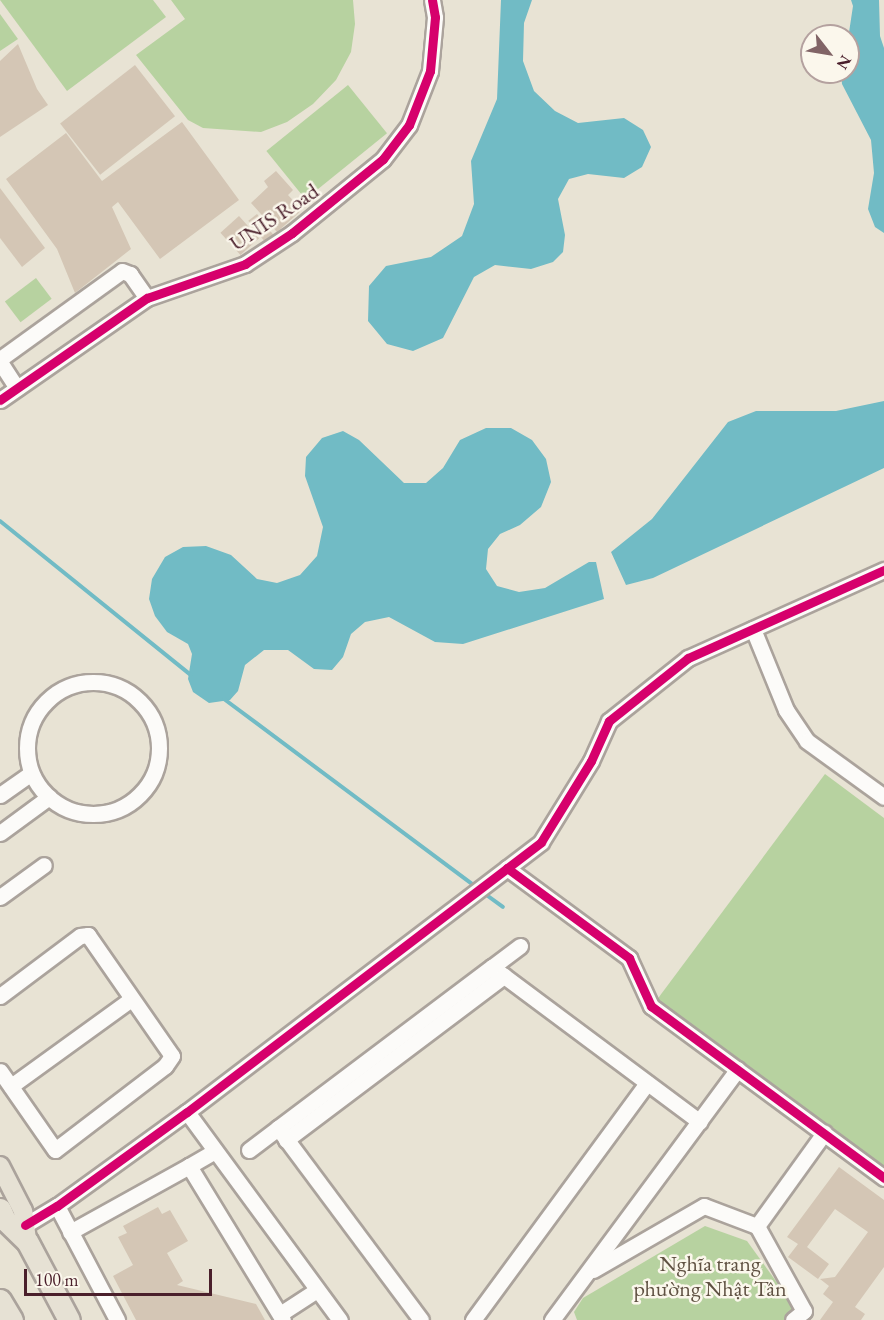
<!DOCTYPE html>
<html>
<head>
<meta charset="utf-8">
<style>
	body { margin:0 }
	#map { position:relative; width:884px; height:1320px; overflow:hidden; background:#e8e3d4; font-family:"EB Garamond",serif }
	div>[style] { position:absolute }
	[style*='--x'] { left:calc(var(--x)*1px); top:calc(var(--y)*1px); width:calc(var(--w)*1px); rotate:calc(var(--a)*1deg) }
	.green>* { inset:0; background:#b7d2a0; transform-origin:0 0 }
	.water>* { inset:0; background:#71bbc5 }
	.stream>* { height:4px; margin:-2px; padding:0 2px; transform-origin:2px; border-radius:2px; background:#71bbc5 }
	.building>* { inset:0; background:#d4c6b5; transform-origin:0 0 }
	.roads { filter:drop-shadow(2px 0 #aba39c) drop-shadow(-2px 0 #aba39c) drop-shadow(0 2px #aba39c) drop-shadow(0 -2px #aba39c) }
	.minor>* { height:15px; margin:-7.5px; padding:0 7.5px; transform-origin:7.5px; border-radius:7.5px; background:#fcfbf9 }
	.minor>.ring { margin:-7.5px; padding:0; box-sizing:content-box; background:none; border:15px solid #fcfbf9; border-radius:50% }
	.major>* { height:18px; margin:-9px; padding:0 9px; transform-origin:9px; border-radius:9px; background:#e6e1d4 }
	.highway>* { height:21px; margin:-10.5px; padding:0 10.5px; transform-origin:10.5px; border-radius:10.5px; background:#e6e1d4 }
	.cycleway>* { height:9px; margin:-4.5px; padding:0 4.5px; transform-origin:4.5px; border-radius:4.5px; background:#d6006c }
	span { translate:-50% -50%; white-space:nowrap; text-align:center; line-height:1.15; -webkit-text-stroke:5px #fbf7ec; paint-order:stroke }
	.street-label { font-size:22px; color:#4a1f2b }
	.park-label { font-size:22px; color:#5f5142 }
	.north { position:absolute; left:800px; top:24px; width:60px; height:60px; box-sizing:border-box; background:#fbf7ec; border:2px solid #b4a19f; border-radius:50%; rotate:121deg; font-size:16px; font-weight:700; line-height:24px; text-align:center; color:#4a1f2b }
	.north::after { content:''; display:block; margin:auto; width:21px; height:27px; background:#816466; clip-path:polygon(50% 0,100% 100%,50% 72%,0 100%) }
	.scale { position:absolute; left:24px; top:1269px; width:188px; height:27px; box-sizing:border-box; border:3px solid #4a1f2b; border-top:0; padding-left:8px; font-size:18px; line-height:21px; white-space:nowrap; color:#4a1f2b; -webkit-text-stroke:4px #fbf7ec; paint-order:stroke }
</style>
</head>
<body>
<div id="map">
	<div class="green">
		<i style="clip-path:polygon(0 0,153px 0,166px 17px,67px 91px)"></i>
		<i style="clip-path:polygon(171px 0,353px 0,355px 24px,351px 52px,336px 80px,313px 104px,287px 122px,261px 132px,203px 128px,188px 120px,136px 55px,185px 19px)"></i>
		<i style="clip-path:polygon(0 14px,18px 39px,0 51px)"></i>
		<i style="left:348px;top:85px;width:62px;height:105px;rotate:51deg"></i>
		<i style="left:36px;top:278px;width:26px;height:39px;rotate:53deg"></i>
		<i style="clip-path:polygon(825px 774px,884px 818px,884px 1173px,656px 1001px)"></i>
		<i style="clip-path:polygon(705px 1226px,747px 1241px,796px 1309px,784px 1320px,577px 1320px,574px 1312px,583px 1298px)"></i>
	</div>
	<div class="water">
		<i style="clip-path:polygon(501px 0,532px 0,524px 23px,523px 61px,534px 91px,555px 111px,578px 123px,624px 118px,643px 130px,651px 147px,642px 167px,624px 178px,588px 174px,569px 179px,558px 199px,565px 235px,563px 252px,553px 262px,531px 269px,495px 265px,474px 277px,443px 338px,413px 351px,387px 344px,368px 321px,369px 286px,386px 266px,431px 257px,462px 236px,474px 204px,471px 161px,497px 99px)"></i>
		<i style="clip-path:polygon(851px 0,879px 0,880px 36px,884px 48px,884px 233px,875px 227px,868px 209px,874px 173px,871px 140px,842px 84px,841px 72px,848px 72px,848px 39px,853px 6px)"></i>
		<i style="clip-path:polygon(884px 401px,884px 468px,653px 578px,626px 585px,611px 552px,652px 519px,728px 422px,756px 411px,836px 411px)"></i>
		<i style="clip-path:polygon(486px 428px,511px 428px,532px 440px,546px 459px,551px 482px,541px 507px,520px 525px,500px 534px,488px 549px,486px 569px,497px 586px,519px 592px,545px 588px,589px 562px,596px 562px,604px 599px,463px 644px,435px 642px,389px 617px,365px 622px,351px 634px,343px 657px,332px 670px,314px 669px,288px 650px,264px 650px,245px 665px,238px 691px,230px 700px,209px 703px,193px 692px,188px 679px,192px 654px,188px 644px,167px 632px,155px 616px,149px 599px,152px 579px,165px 557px,183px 547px,206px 546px,231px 555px,257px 579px,277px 583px,300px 575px,317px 556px,323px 527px,305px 476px,306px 457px,322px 438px,343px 431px,359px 440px,404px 483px,426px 483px,443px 468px,460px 440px)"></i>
	</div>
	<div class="stream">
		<i style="--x:0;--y:521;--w:245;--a:38.9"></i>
		<i style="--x:224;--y:699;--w:313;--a:36.7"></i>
		<i style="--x:481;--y:891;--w:27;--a:36"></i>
	</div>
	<div class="building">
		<i style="clip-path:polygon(18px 44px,37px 89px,48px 105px,0 137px,0 61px)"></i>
		<i style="left:135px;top:65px;width:65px;height:95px;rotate:52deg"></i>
		<i style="clip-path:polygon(182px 122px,239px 200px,160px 259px,118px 202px,112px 207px,131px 249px,75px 293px,57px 249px,6px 179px,66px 133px,102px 181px)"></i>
		<i style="clip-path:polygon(276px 171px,293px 190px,288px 195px,302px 210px,277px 232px,251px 203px,268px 187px,264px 181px)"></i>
		<i style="clip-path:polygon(0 188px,45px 248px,22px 267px,0 238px)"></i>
		<i style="left:257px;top:214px;width:28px;height:11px;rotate:52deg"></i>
		<i style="left:239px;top:216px;width:30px;height:25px;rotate:48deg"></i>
		<i style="clip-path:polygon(839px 1167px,884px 1200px,884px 1267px,855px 1307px,865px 1314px,861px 1320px,820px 1320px,833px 1302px,823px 1294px,829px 1286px,820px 1279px,835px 1277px,868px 1232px,835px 1209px,807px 1247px,829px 1264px,818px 1279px,788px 1257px,798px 1244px,787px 1237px)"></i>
		<i style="clip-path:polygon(158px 1207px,162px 1214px,170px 1210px,188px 1241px,167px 1253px,183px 1281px,177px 1285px,256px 1304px,265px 1320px,136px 1320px,113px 1276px,133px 1265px,118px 1237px,127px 1233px,123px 1226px)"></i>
	</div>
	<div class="roads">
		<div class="minor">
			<i style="--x:0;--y:359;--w:150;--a:-35.8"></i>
			<i style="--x:122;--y:271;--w:9;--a:21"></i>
			<i style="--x:130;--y:274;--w:29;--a:55"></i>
			<i style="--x:0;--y:362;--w:31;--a:57"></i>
			<i style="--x:0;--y:400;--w:179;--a:-34.8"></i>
			<i style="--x:147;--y:298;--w:104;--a:-19.1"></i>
			<i style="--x:245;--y:264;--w:56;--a:-33.4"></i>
			<i style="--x:292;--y:233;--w:117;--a:-39.1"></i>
			<i style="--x:383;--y:159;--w:43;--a:-52.6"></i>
			<i style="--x:409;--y:125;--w:58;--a:-68.7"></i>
			<i style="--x:430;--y:71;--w:54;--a:-84.7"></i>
			<i style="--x:435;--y:17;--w:17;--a:-100"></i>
			<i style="--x:753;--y:629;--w:87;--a:67.8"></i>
			<i style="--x:786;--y:710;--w:37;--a:56"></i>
			<i style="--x:807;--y:741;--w:95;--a:36"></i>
			<i class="ring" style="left:27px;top:682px;width:117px;height:117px"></i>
			<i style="--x:0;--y:795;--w:38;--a:-35"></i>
			<i style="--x:0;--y:833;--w:61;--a:-36.3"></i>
			<i style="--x:507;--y:868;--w:152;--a:36.4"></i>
			<i style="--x:629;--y:958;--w:53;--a:65.4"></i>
			<i style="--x:651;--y:1006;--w:290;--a:36.4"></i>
			<i style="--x:0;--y:897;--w:54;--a:-36"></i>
			<i style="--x:520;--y:946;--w:35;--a:143"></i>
			<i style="--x:492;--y:967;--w:259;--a:36.7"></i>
			<i style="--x:0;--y:996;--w:100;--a:-36.9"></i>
			<i style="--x:80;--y:936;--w:8;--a:-7"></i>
			<i style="--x:88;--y:935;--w:147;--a:55.2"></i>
			<i style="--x:172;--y:1056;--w:12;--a:125"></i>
			<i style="--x:165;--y:1066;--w:138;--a:142.6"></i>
			<i style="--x:55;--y:1150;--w:96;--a:-124.8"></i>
			<i style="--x:11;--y:1086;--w:148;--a:-35.9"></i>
			<i style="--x:187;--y:1112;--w:258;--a:53.7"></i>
			<i style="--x:278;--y:1128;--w:268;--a:-37"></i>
			<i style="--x:286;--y:1140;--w:273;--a:-37"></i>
			<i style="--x:249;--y:1150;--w:36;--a:-37"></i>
			<i style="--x:278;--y:1128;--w:239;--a:53.3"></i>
			<i style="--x:189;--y:1166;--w:30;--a:-30"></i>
			<i style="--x:57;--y:1206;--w:129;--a:62.2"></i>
			<i style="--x:25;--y:1225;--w:37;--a:-31"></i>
			<i style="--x:57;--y:1206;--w:160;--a:-35.9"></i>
			<i style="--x:187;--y:1112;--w:445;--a:-37.3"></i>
			<i style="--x:541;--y:842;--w:95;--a:-58.3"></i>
			<i style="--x:591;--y:761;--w:44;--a:-65.8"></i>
			<i style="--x:609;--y:721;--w:101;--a:-38.6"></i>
			<i style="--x:688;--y:658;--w:215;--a:-24.2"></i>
			<i style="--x:757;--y:1226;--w:97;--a:61.1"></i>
			<i style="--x:804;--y:1311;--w:14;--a:141"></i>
			<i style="--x:70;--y:1232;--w:136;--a:-29"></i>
			<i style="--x:189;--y:1166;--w:180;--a:58.6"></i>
			<i style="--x:593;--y:1270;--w:128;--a:-30"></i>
			<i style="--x:704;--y:1206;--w:57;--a:20.7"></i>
			<i style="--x:757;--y:1226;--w:115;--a:-54.2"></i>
			<i style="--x:280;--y:1314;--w:44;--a:-33"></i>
			<i style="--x:473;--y:1320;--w:294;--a:-53.7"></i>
			<i style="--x:552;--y:1320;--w:312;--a:-53.5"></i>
		</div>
		<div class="major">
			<i style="--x:0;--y:1166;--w:51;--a:62.9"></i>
			<i style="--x:23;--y:1211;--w:30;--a:82"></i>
		</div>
		<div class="highway">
			<i style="--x:0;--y:1209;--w:12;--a:66"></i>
			<i style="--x:5;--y:1220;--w:30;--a:44"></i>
			<i style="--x:27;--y:1241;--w:89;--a:62"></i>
			<i style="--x:0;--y:1300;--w:23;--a:59"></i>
		</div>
	</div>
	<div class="cycleway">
		<i style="--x:0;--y:400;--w:179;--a:-34.8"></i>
		<i style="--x:147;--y:298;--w:104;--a:-19.1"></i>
		<i style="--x:245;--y:264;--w:56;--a:-33.4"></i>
		<i style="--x:292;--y:233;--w:117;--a:-39.1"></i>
		<i style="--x:383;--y:159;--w:43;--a:-52.6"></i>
		<i style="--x:409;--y:125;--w:58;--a:-68.7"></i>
		<i style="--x:430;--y:71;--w:54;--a:-84.7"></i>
		<i style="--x:435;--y:17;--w:17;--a:-100"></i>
		<i style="--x:507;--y:868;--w:152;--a:36.4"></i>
		<i style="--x:629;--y:958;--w:53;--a:65.4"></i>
		<i style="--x:651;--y:1006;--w:290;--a:36.4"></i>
		<i style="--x:25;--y:1225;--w:37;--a:-31"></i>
		<i style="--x:57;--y:1206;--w:160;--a:-35.9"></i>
		<i style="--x:187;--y:1112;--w:445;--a:-37.3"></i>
		<i style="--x:541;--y:842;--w:95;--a:-58.3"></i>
		<i style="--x:591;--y:761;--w:44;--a:-65.8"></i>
		<i style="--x:609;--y:721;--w:101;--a:-38.6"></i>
		<i style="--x:688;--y:658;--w:215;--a:-24.2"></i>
	</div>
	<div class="street-label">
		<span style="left:274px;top:217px;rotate:-34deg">UNIS Road</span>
	</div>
	<div class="park-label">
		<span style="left:710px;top:1276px">Nghĩa trang<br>phường Nhật Tân</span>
	</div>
	<div class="north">N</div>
	<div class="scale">100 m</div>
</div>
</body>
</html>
